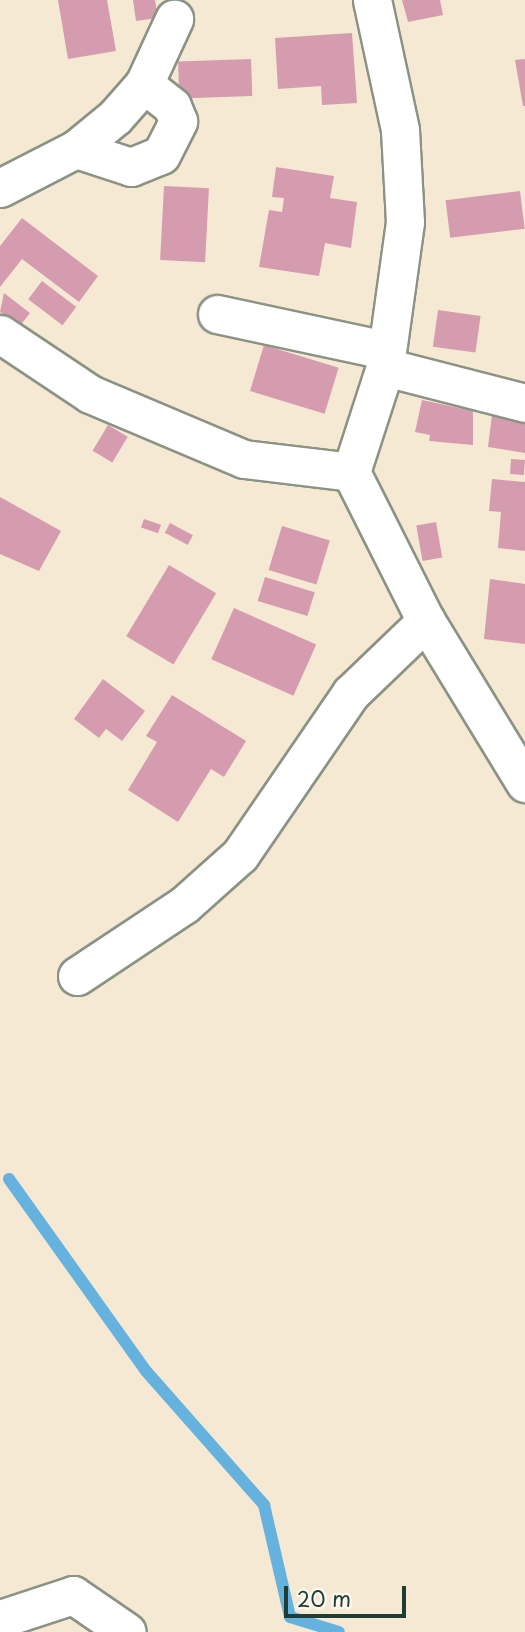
<!DOCTYPE html>
<html>
<head>
<meta charset="utf-8">
<style>
	body { margin:0 }
	#map { position:relative; width:525px; height:1632px; overflow:hidden; background:#f5e9d3; font-family:"Playpen Sans",sans-serif }
	div>[style] { position:absolute }
	[style*='--x'] { left:calc(var(--x)*1px); top:calc(var(--y)*1px); width:calc(var(--w)*1px); rotate:calc(var(--a)*1deg) }
	.stream>* { height:12px; margin:-6px; padding:0 6px; transform-origin:6px; border-radius:6px; background:#65b2df }
	.building>* { inset:0; background:#d59cb0; transform-origin:0 0 }
	.roads { filter:drop-shadow(2px 0 #8a9384) drop-shadow(-2px 0 #8a9384) drop-shadow(0 2px #8a9384) drop-shadow(0 -2px #8a9384) }
	.minor>* { height:37px; margin:-18.5px; padding:0 18.5px; transform-origin:18.5px; border-radius:18.5px; background:#fff }
	span { translate:-50% -50%; white-space:nowrap; text-align:center; line-height:1.15; -webkit-text-stroke:7px #fbf7ec; paint-order:stroke }
	.scale { position:absolute; left:284px; top:1586px; width:122px; height:32px; box-sizing:border-box; border:4px solid #1f3d34; border-top:0; padding-left:9px; font-size:21px; line-height:24px; white-space:nowrap; color:#1f3d34; -webkit-text-stroke:5px #fbf7ec; paint-order:stroke }
</style>
</head>
<body>
<div id="map">
	<div class="stream">
		<i style="--x:9;--y:1179;--w:236;--a:54.5"></i>
		<i style="--x:146;--y:1371;--w:179;--a:48.6"></i>
		<i style="--x:264;--y:1505;--w:115;--a:76.9"></i>
		<i style="--x:290;--y:1617;--w:51;--a:17"></i>
	</div>
	<div class="building">
		<i style="clip-path:polygon(58px 0,107px 0,116px 51px,68px 59px)"></i>
		<i style="clip-path:polygon(133px 0,155px 0,158px 18px,136px 21px)"></i>
		<i style="clip-path:polygon(402px 0,440px 0,443px 15px,408px 22px)"></i>
		<i style="clip-path:polygon(352px 33px,357px 103px,322px 105px,321px 86px,278px 89px,275px 38px)"></i>
		<i style="left:251px;top:59px;width:37px;height:73px;rotate:88deg"></i>
		<i style="clip-path:polygon(525px 59px,525px 106px,523px 106px,515px 60px)"></i>
		<i style="clip-path:polygon(276px 167px,334px 176px,330px 198px,357px 202px,351px 248px,325px 243px,319px 276px,259px 267px,269px 210px,282px 212px,284px 198px,272px 197px)"></i>
		<i style="left:164px;top:186px;width:45px;height:74px;rotate:3deg"></i>
		<i style="left:520px;top:191px;width:38px;height:75px;rotate:83deg"></i>
		<i style="clip-path:polygon(22px 218px,98px 276px,79px 302px,22px 259px,0 287px,0 246px)"></i>
		<i style="left:42px;top:281px;width:43px;height:23px;rotate:37deg"></i>
		<i style="clip-path:polygon(4px 293px,30px 313px,19px 327px,0 312px)"></i>
		<i style="left:438px;top:310px;width:43px;height:37px;rotate:8deg"></i>
		<i style="left:264px;top:345px;width:78px;height:48px;rotate:17deg"></i>
		<i style="clip-path:polygon(422px 400px,473px 411px,473px 445px,429px 441px,430px 435px,415px 432px)"></i>
		<i style="clip-path:polygon(492px 415px,525px 420px,525px 453px,488px 447px)"></i>
		<i style="left:108px;top:425px;width:23px;height:30px;rotate:31deg"></i>
		<i style="left:511px;top:459px;width:14px;height:15px;rotate:4deg"></i>
		<i style="clip-path:polygon(492px 479px,525px 482px,525px 551px,498px 548px,501px 512px,489px 511px)"></i>
		<i style="clip-path:polygon(0 497px,61px 531px,39px 571px,0 554px)"></i>
		<i style="left:144px;top:519px;width:18px;height:9px;rotate:19deg"></i>
		<i style="left:436px;top:522px;width:36px;height:20px;rotate:80deg"></i>
		<i style="left:170px;top:523px;width:26px;height:11px;rotate:28deg"></i>
		<i style="left:282px;top:526px;width:50px;height:46px;rotate:17deg"></i>
		<i style="left:169px;top:565px;width:55px;height:83px;rotate:31deg"></i>
		<i style="left:265px;top:577px;width:52px;height:25px;rotate:17deg"></i>
		<i style="clip-path:polygon(490px 579px,525px 584px,525px 644px,484px 639px)"></i>
		<i style="left:234px;top:608px;width:90px;height:56px;rotate:24deg"></i>
		<i style="clip-path:polygon(103px 679px,145px 711px,122px 741px,106px 729px,99px 738px,74px 719px)"></i>
		<i style="clip-path:polygon(172px 695px,246px 741px,224px 777px,211px 769px,178px 822px,128px 790px,157px 742px,146px 736px)"></i>
	</div>
	<div class="roads">
		<div class="minor">
			<i style="--x:372;--y:0;--w:133;--a:77.8"></i>
			<i style="--x:400;--y:130;--w:92;--a:86.9"></i>
			<i style="--x:405;--y:222;--w:146;--a:97.9"></i>
			<i style="--x:385;--y:367;--w:110;--a:107.9"></i>
			<i style="--x:351;--y:472;--w:167;--a:63.3"></i>
			<i style="--x:426;--y:621;--w:190;--a:58.6"></i>
			<i style="--x:76;--y:149;--w:58;--a:18.1"></i>
			<i style="--x:131;--y:167;--w:32;--a:-22"></i>
			<i style="--x:161;--y:155;--w:38;--a:-63"></i>
			<i style="--x:178;--y:121;--w:16;--a:-112"></i>
			<i style="--x:172;--y:106;--w:36;--a:-142"></i>
			<i style="--x:0;--y:188;--w:85;--a:-27.2"></i>
			<i style="--x:76;--y:149;--w:50;--a:-39.4"></i>
			<i style="--x:115;--y:117;--w:44;--a:-48.7"></i>
			<i style="--x:144;--y:84;--w:72;--a:-65.2"></i>
			<i style="--x:217;--y:314;--w:172;--a:12.1"></i>
			<i style="--x:0;--y:334;--w:108;--a:33.7"></i>
			<i style="--x:90;--y:394;--w:167;--a:22.9"></i>
			<i style="--x:244;--y:459;--w:108;--a:6.9"></i>
			<i style="--x:385;--y:367;--w:145;--a:14.4"></i>
			<i style="--x:77;--y:976;--w:128;--a:-33.6"></i>
			<i style="--x:184;--y:905;--w:75;--a:-41.8"></i>
			<i style="--x:240;--y:855;--w:196;--a:-55.6"></i>
			<i style="--x:351;--y:693;--w:104;--a:-43.8"></i>
			<i style="--x:0;--y:1619;--w:77;--a:-18.2"></i>
			<i style="--x:73;--y:1595;--w:65;--a:34.4"></i>
		</div>
	</div>
	<div class="scale">20 m</div>
</div>
</body>
</html>
